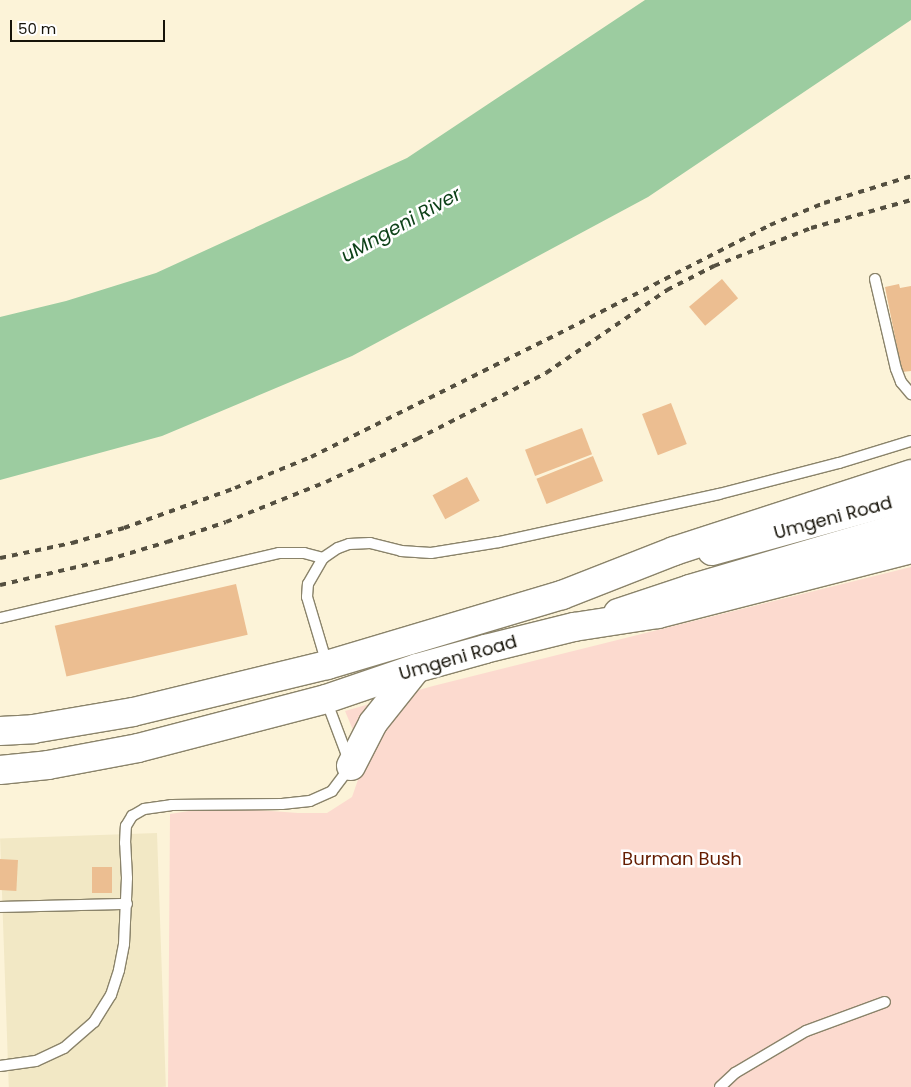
<!DOCTYPE html>
<html>
<head>
<meta charset="utf-8">
<style>
	body { margin:0 }
	#map { position:relative; width:911px; height:1087px; overflow:hidden; background:#fcf3d8; font-family:Poppins,sans-serif }
	div>[style] { position:absolute }
	[style*='--x'] { left:calc(var(--x)*1px); top:calc(var(--y)*1px); width:calc(var(--w)*1px); rotate:calc(var(--a)*1deg) }
	.built>* { inset:0; background:#f2e8c5; transform-origin:0 0 }
	.green>* { inset:0; background:#fcdacf }
	.water>* { inset:0; background:#9ccca0 }
	.building>* { inset:0; background:#ecbe91; transform-origin:0 0 }
	.roads { filter:drop-shadow(1px 0 #8a836a) drop-shadow(-1px 0 #8a836a) drop-shadow(0 1px #8a836a) drop-shadow(0 -1px #8a836a) }
	.lane>* { height:10px; margin:-5px; padding:0 5px; transform-origin:5px; border-radius:5px; background:#fff }
	.primary>* { height:28px; margin:-14px; padding:0 14px; transform-origin:14px; border-radius:14px; background:#fff }
	.highway>* { height:28px; margin:-14px; padding:0 14px; transform-origin:14px; border-radius:14px; background:#fff }
	.rail>* { height:4px; margin-top:-2px; transform-origin:0; background:repeating-linear-gradient(90deg,#544f40 0 6px,transparent 0 12px) }
	span { translate:-50% -50%; white-space:nowrap; text-align:center; line-height:1.15; -webkit-text-stroke:5px #fff; paint-order:stroke }
	.street-label { font-size:18px; color:#161309 }
	.park-label { font-size:18px; color:#641c00 }
	.water-label { font-size:19px; color:#0d4118; font-style:italic }
	.scale { position:absolute; left:10px; top:20px; width:155px; height:22px; box-sizing:border-box; border:2px solid #161309; border-top:0; padding-left:6px; font-size:15px; line-height:18px; white-space:nowrap; color:#161309; -webkit-text-stroke:4px #fff; paint-order:stroke }
</style>
</head>
<body>
<div id="map">
	<div class="built">
		<i style="left:157px;top:833px;width:254px;height:157px;rotate:88deg"></i>
	</div>
	<div class="green">
		<i style="clip-path:polygon(911px 567px,911px 1087px,168px 1087px,170px 814px,195px 810px,245px 809px,298px 813px,327px 813px,352px 797px,360px 774px,358px 742px,345px 711px,433px 686px)"></i>
	</div>
	<div class="water">
		<i style="clip-path:polygon(645px 0,911px 0,911px 20px,648px 197px,352px 356px,162px 436px,0 480px,0 317px,66px 301px,156px 273px,407px 158px)"></i>
	</div>
	<div class="building">
		<i style="left:722px;top:279px;width:25px;height:43px;rotate:50deg"></i>
		<i style="clip-path:polygon(899px 284px,900px 288px,911px 286px,911px 371px,902px 372px,885px 287px)"></i>
		<i style="left:671px;top:403px;width:44px;height:31px;rotate:69deg"></i>
		<i style="left:582px;top:428px;width:28px;height:61px;rotate:69deg"></i>
		<i style="left:593px;top:456px;width:27px;height:61px;rotate:68deg"></i>
		<i style="left:467px;top:477px;width:27px;height:39px;rotate:62deg"></i>
		<i style="left:236px;top:584px;width:52px;height:186px;rotate:77deg"></i>
		<i style="left:0;top:859px;width:18px;height:31px;rotate:3deg"></i>
		<i style="left:92px;top:867px;width:20px;height:26px"></i>
	</div>
	<div class="roads">
		<div class="lane">
			<i style="--x:875;--y:279;--w:92;--a:76.9"></i>
			<i style="--x:896;--y:369;--w:14;--a:69"></i>
			<i style="--x:901;--y:382;--w:16;--a:50"></i>
			<i style="--x:0;--y:618;--w:286;--a:-13.1"></i>
			<i style="--x:279;--y:553;--w:25;--a:0"></i>
			<i style="--x:304;--y:553;--w:20;--a:15"></i>
			<i style="--x:327;--y:664;--w:70;--a:-106.6"></i>
			<i style="--x:307;--y:597;--w:13;--a:-86"></i>
			<i style="--x:308;--y:584;--w:30;--a:-60"></i>
			<i style="--x:323;--y:558;--w:18;--a:-34"></i>
			<i style="--x:338;--y:548;--w:12;--a:-20"></i>
			<i style="--x:349;--y:544;--w:21;--a:-3"></i>
			<i style="--x:370;--y:543;--w:32;--a:14"></i>
			<i style="--x:401;--y:551;--w:30;--a:4"></i>
			<i style="--x:431;--y:553;--w:69;--a:-9.2"></i>
			<i style="--x:499;--y:542;--w:225;--a:-12.3"></i>
			<i style="--x:719;--y:494;--w:124;--a:-14.5"></i>
			<i style="--x:839;--y:463;--w:75;--a:-17"></i>
			<i style="--x:0;--y:907;--w:127;--a:-1.4"></i>
			<i style="--x:0;--y:1066;--w:36;--a:-8"></i>
			<i style="--x:36;--y:1061;--w:31;--a:-25"></i>
			<i style="--x:64;--y:1048;--w:40;--a:-41"></i>
			<i style="--x:94;--y:1022;--w:32;--a:-58"></i>
			<i style="--x:111;--y:995;--w:26;--a:-72"></i>
			<i style="--x:119;--y:970;--w:26;--a:-79"></i>
			<i style="--x:124;--y:944;--w:66;--a:-87.4"></i>
			<i style="--x:127;--y:878;--w:35;--a:-93"></i>
			<i style="--x:125;--y:843;--w:17;--a:-87"></i>
			<i style="--x:126;--y:826;--w:12;--a:-59"></i>
			<i style="--x:132;--y:816;--w:14;--a:-30"></i>
			<i style="--x:144;--y:809;--w:27;--a:-8"></i>
			<i style="--x:171;--y:805;--w:111;--a:-0.5"></i>
			<i style="--x:282;--y:804;--w:28;--a:-6"></i>
			<i style="--x:310;--y:801;--w:24;--a:-24"></i>
			<i style="--x:332;--y:791;--w:31;--a:-53"></i>
			<i style="--x:351;--y:766;--w:71;--a:-110.7"></i>
			<i style="--x:720;--y:1087;--w:21;--a:-43"></i>
			<i style="--x:735;--y:1073;--w:82;--a:-30.6"></i>
			<i style="--x:806;--y:1031;--w:84;--a:-20.2"></i>
		</div>
		<div class="primary">
			<i style="--x:712;--y:551;--w:206;--a:-15.4"></i>
			<i style="--x:618;--y:613;--w:76;--a:-18.4"></i>
			<i style="--x:690;--y:589;--w:230;--a:-16.4"></i>
		</div>
		<div class="highway">
			<i style="--x:0;--y:731;--w:33;--a:-3"></i>
			<i style="--x:33;--y:729;--w:101;--a:-9.6"></i>
			<i style="--x:133;--y:712;--w:200;--a:-13.6"></i>
			<i style="--x:327;--y:665;--w:245;--a:-16.6"></i>
			<i style="--x:562;--y:595;--w:120;--a:-21.4"></i>
			<i style="--x:674;--y:551;--w:249;--a:-18"></i>
			<i style="--x:351;--y:766;--w:48;--a:-62.9"></i>
			<i style="--x:373;--y:723;--w:69;--a:-51.5"></i>
			<i style="--x:0;--y:770;--w:48;--a:-5.9"></i>
			<i style="--x:48;--y:765;--w:92;--a:-10.7"></i>
			<i style="--x:138;--y:748;--w:194;--a:-14.6"></i>
			<i style="--x:326;--y:699;--w:96;--a:-18.8"></i>
			<i style="--x:417;--y:668;--w:71;--a:-15.6"></i>
			<i style="--x:485;--y:649;--w:92;--a:-13.9"></i>
			<i style="--x:574;--y:627;--w:85;--a:-8.8"></i>
			<i style="--x:658;--y:614;--w:261;--a:-14.4"></i>
		</div>
	</div>
	<div class="rail">
		<i style="--x:0;--y:558;--w:74;--a:-11.8"></i>
		<i style="--x:72;--y:543;--w:54;--a:-16.1"></i>
		<i style="--x:124;--y:528;--w:118;--a:-19.8"></i>
		<i style="--x:235;--y:488;--w:82;--a:-22.2"></i>
		<i style="--x:311;--y:457;--w:276;--a:-26.5"></i>
		<i style="--x:558;--y:334;--w:238;--a:-27.2"></i>
		<i style="--x:770;--y:225;--w:58;--a:-22.2"></i>
		<i style="--x:824;--y:203;--w:91;--a:-17.2"></i>
		<i style="--x:0;--y:585;--w:110;--a:-13.2"></i>
		<i style="--x:107;--y:560;--w:63;--a:-16.7"></i>
		<i style="--x:167;--y:542;--w:62;--a:-18.7"></i>
		<i style="--x:226;--y:522;--w:108;--a:-21.8"></i>
		<i style="--x:326;--y:482;--w:101;--a:-25.3"></i>
		<i style="--x:417;--y:439;--w:145;--a:-27.1"></i>
		<i style="--x:546;--y:373;--w:147;--a:-34.4"></i>
		<i style="--x:667;--y:290;--w:53;--a:-27.1"></i>
		<i style="--x:714;--y:266;--w:104;--a:-21.4"></i>
		<i style="--x:811;--y:228;--w:104;--a:-15.6"></i>
	</div>
	<div class="street-label">
		<span style="left:833px;top:518px;rotate:-15deg">Umgeni Road</span>
		<span style="left:458px;top:658px;rotate:-16deg">Umgeni Road</span>
	</div>
	<div class="park-label">
		<span style="left:682px;top:859px">Burman Bush</span>
	</div>
	<div class="water-label">
		<span style="left:401px;top:225px;rotate:-29deg">uMngeni River</span>
	</div>
	<div class="scale">50 m</div>
</div>
</body>
</html>
